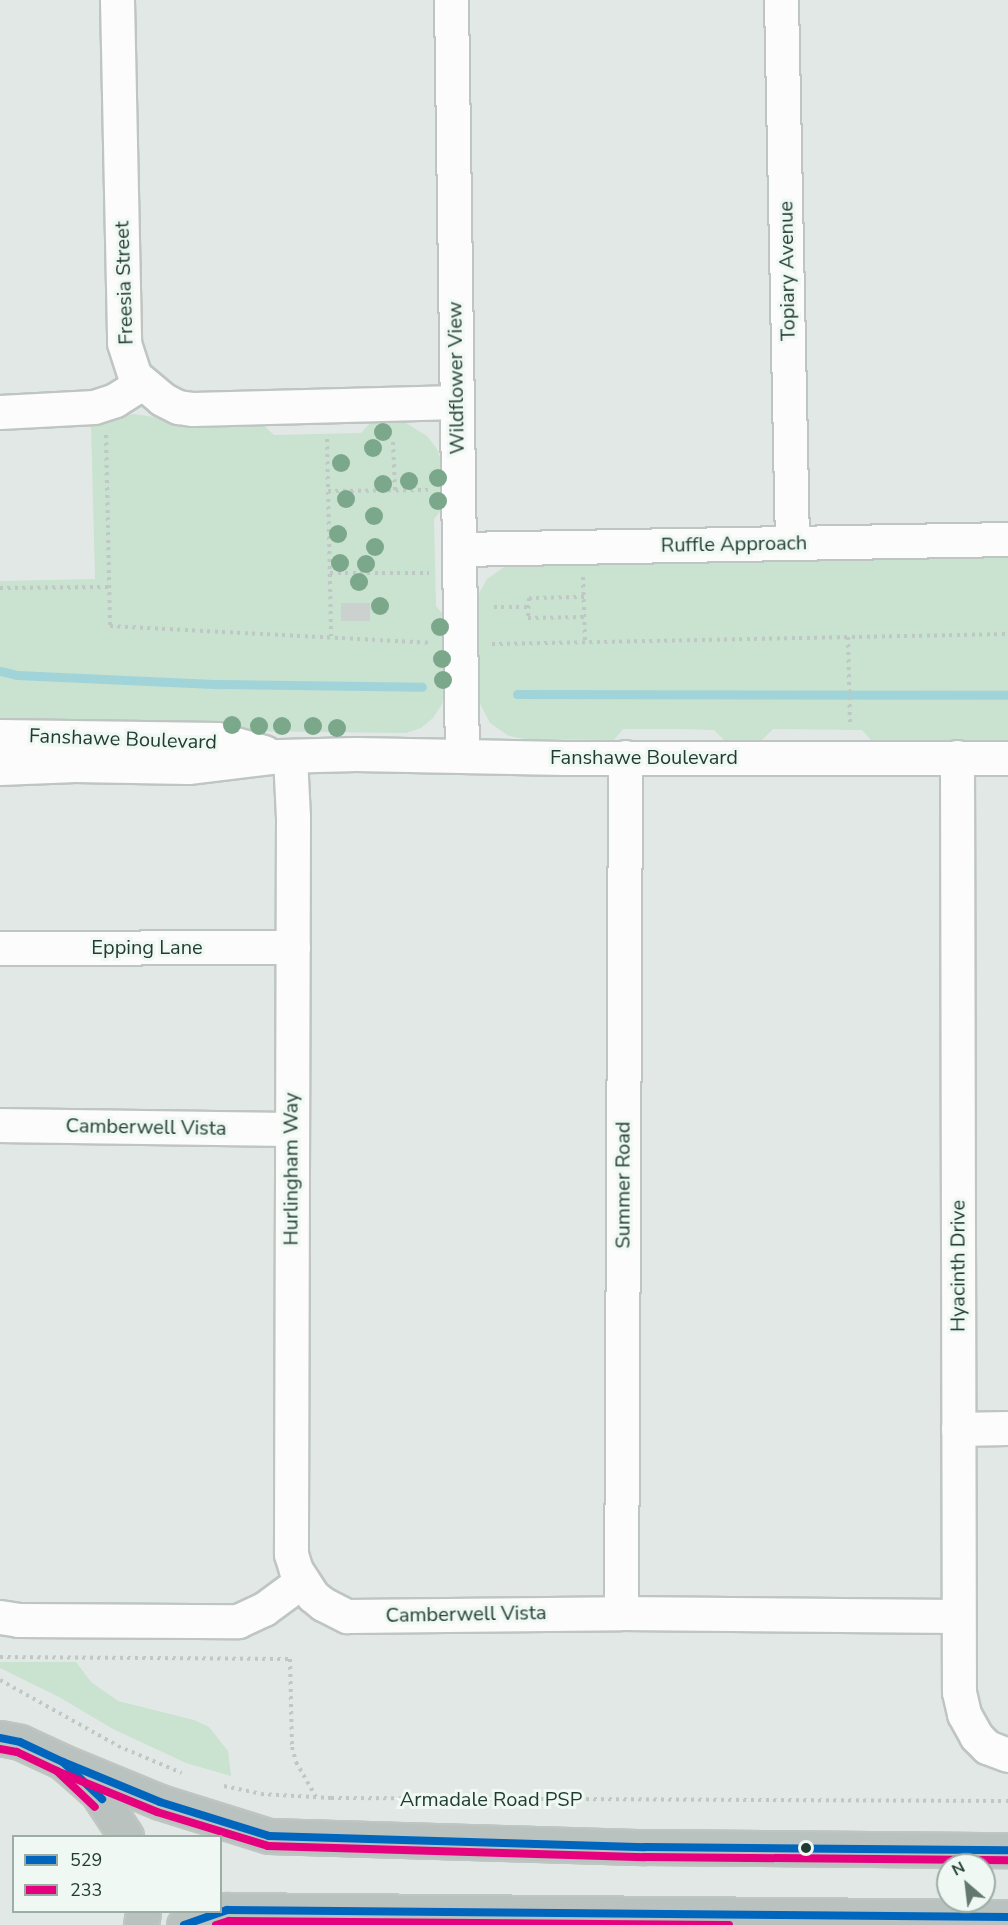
<!DOCTYPE html>
<html>
<head>
<meta charset="utf-8">
<style>
	body { margin:0 }
	#map { position:relative; width:1008px; height:1925px; overflow:hidden; background:#e2e8e5; font-family:"Nunito Sans",sans-serif }
	div>[style] { position:absolute }
	[style*='--x'] { left:calc(var(--x)*1px); top:calc(var(--y)*1px); width:calc(var(--w)*1px); rotate:calc(var(--a)*1deg) }
	.green>* { inset:0; background:#cae2d0 }
	.stream>* { height:9px; margin:-4.5px; padding:0 4.5px; transform-origin:4.5px; border-radius:4.5px; background:#a0d4d9 }
	.building>* { inset:0; background:#cad1ce; transform-origin:0 0 }
	.path>* { height:4px; margin-top:-2px; transform-origin:0; background:repeating-linear-gradient(90deg,#bfc8c4 0 3px,transparent 0 7.5px) }
	.roads { filter:drop-shadow(2px 0 #bfc5c2) drop-shadow(-2px 0 #bfc5c2) drop-shadow(0 2px #bfc5c2) drop-shadow(0 -2px #bfc5c2) }
	.minor>* { height:33px; margin:-16.5px; padding:0 16.5px; transform-origin:16.5px; border-radius:16.5px; background:#fbfcfb }
	.highway>* { height:33px; margin:-16.5px; padding:0 16.5px; transform-origin:16.5px; border-radius:16.5px; background:#b9c2bf }
	.bus-1>* { height:8px; margin:-4px; padding:0 4px; transform-origin:4px; border-radius:4px; background:#0065bd }
	.bus-2>* { height:8px; margin:-4px; padding:0 4px; transform-origin:4px; border-radius:4px; background:#e5007d }
	.trees>* { width:18px; height:18px; margin:-9px; border-radius:50%; background:#7ba88a }
	.dots>* { width:16px; height:16px; translate:-50% -50%; box-sizing:border-box; border:3px solid #eff8f3; border-radius:50% }
	span { translate:-50% -50%; white-space:nowrap; text-align:center; line-height:1.15; -webkit-text-stroke:6px #eff8f3; paint-order:stroke }
	.street-label { font-size:20px; color:#1f3c32 }
	.legend { position:absolute; left:12px; top:1835px; width:210px; height:78px; box-sizing:border-box; background:#eff8f3; border:2px solid #9cada6; margin:0; padding:8px 10px; list-style:none; font-size:18px; color:#1f3c32 }
	.legend li { display:flex; align-items:center; gap:12px; height:30px }
	.legend b { width:30px; border:2px solid #9cada6 }
	.north { position:absolute; left:936px; top:1853px; width:60px; height:60px; box-sizing:border-box; background:#eff8f3; border:2px solid #9cada6; border-radius:50%; rotate:332deg; font-size:16px; font-weight:700; line-height:24px; text-align:center; color:#1f3c32 }
	.north::after { content:''; display:block; margin:auto; width:21px; height:27px; background:#637871; clip-path:polygon(50% 0,100% 100%,50% 72%,0 100%) }
</style>
</head>
<body>
<div id="map">
	<div class="green">
		<i style="clip-path:polygon(133px 414px,169px 419px,261px 423px,274px 435px,361px 433px,371px 422px,386px 421px,406px 423px,427px 436px,437px 449px,443px 465px,444px 507px,434px 519px,436px 606px,447px 619px,447px 681px,442px 704px,433px 718px,421px 728px,406px 733px,0 728px,0 581px,95px 579px,91px 424px)"></i>
		<i style="clip-path:polygon(1008px 553px,1008px 741px,872px 741px,862px 730px,773px 729px,762px 740px,724px 740px,714px 730px,682px 729px,623px 729px,614px 740px,525px 739px,509px 736px,490px 723px,477px 698px,476px 599px,487px 579px,507px 565px)"></i>
		<i style="clip-path:polygon(0 1662px,76px 1662px,91px 1682px,118px 1701px,194px 1720px,209px 1727px,228px 1751px,231px 1776px,186px 1763px,113px 1729px,59px 1697px,0 1668px)"></i>
	</div>
	<div class="stream">
		<i style="--x:0;--y:671;--w:17;--a:13"></i>
		<i style="--x:17;--y:675;--w:202;--a:2.6"></i>
		<i style="--x:219;--y:684;--w:203;--a:0.8"></i>
		<i style="--x:517;--y:694;--w:491;--a:0.1"></i>
	</div>
	<div class="building">
		<i style="left:341px;top:603px;width:29px;height:18px"></i>
	</div>
	<div class="path">
		<i style="--x:106;--y:435;--w:191;--a:88.8"></i>
		<i style="--x:110;--y:626;--w:320;--a:3"></i>
		<i style="--x:327;--y:439;--w:197;--a:88.8"></i>
		<i style="--x:393;--y:442;--w:48;--a:87.6"></i>
		<i style="--x:328;--y:491;--w:100;--a:-0.6"></i>
		<i style="--x:330;--y:573;--w:99;--a:0"></i>
		<i style="--x:583;--y:577;--w:65;--a:88.2"></i>
		<i style="--x:0;--y:588;--w:109;--a:-0.5"></i>
		<i style="--x:584;--y:597;--w:55;--a:179"></i>
		<i style="--x:529;--y:598;--w:20;--a:93"></i>
		<i style="--x:528;--y:618;--w:56;--a:-1"></i>
		<i style="--x:494;--y:607;--w:34;--a:0"></i>
		<i style="--x:848;--y:637;--w:85;--a:88.7"></i>
		<i style="--x:492;--y:644;--w:516;--a:-1.11"></i>
		<i style="--x:0;--y:1657;--w:290;--a:0.4"></i>
		<i style="--x:290;--y:1659;--w:88;--a:88.7"></i>
		<i style="--x:292;--y:1747;--w:16;--a:75"></i>
		<i style="--x:296;--y:1762;--w:40;--a:60.3"></i>
		<i style="--x:0;--y:1680;--w:135;--a:29.2"></i>
		<i style="--x:118;--y:1746;--w:69;--a:22.9"></i>
		<i style="--x:224;--y:1786;--w:38;--a:12"></i>
		<i style="--x:261;--y:1794;--w:70;--a:3.3"></i>
		<i style="--x:331;--y:1798;--w:677;--a:0.25"></i>
	</div>
	<div class="roads">
		<div class="minor">
			<i style="--x:117;--y:0;--w:343;--a:88.8"></i>
			<i style="--x:124;--y:343;--w:35;--a:72"></i>
			<i style="--x:135;--y:376;--w:35;--a:40"></i>
			<i style="--x:162;--y:399;--w:18;--a:27"></i>
			<i style="--x:178;--y:407;--w:15;--a:8"></i>
			<i style="--x:193;--y:409;--w:264;--a:-1.5"></i>
			<i style="--x:451;--y:0;--w:756;--a:89.17"></i>
			<i style="--x:781;--y:0;--w:543;--a:88.84"></i>
			<i style="--x:0;--y:412;--w:94;--a:-3"></i>
			<i style="--x:94;--y:407;--w:22;--a:-18"></i>
			<i style="--x:115;--y:400;--w:32;--a:-32"></i>
			<i style="--x:459;--y:549;--w:549;--a:-1.04"></i>
			<i style="--x:0;--y:736;--w:217;--a:0.8"></i>
			<i style="--x:217;--y:739;--w:49;--a:15.5"></i>
			<i style="--x:290;--y:756;--w:61;--a:87.2"></i>
			<i style="--x:293;--y:817;--w:737;--a:90.16"></i>
			<i style="--x:291;--y:1554;--w:17;--a:73"></i>
			<i style="--x:296;--y:1570;--w:31;--a:57"></i>
			<i style="--x:313;--y:1596;--w:13;--a:39"></i>
			<i style="--x:323;--y:1604;--w:27;--a:27"></i>
			<i style="--x:347;--y:1616;--w:274;--a:-0.6"></i>
			<i style="--x:621;--y:1613;--w:337;--a:0.5"></i>
			<i style="--x:957;--y:757;--w:935;--a:89.88"></i>
			<i style="--x:959;--y:1692;--w:23;--a:77"></i>
			<i style="--x:964;--y:1714;--w:25;--a:61"></i>
			<i style="--x:976;--y:1736;--w:16;--a:45"></i>
			<i style="--x:987;--y:1747;--w:22;--a:21"></i>
			<i style="--x:0;--y:768;--w:75;--a:-2.3"></i>
			<i style="--x:75;--y:765;--w:113;--a:1"></i>
			<i style="--x:188;--y:767;--w:93;--a:-6.8"></i>
			<i style="--x:280;--y:756;--w:76;--a:-1.5"></i>
			<i style="--x:356;--y:754;--w:208;--a:1.1"></i>
			<i style="--x:564;--y:758;--w:444;--a:0"></i>
			<i style="--x:0;--y:948;--w:293;--a:-0.2"></i>
			<i style="--x:0;--y:1125;--w:291;--a:0.8"></i>
			<i style="--x:958;--y:1429;--w:50;--a:-1.1"></i>
			<i style="--x:621;--y:1613;--w:856;--a:-89.73"></i>
			<i style="--x:0;--y:1617;--w:18;--a:9"></i>
			<i style="--x:18;--y:1620;--w:220;--a:0.3"></i>
			<i style="--x:238;--y:1621;--w:29;--a:-25"></i>
			<i style="--x:264;--y:1609;--w:47;--a:-36.4"></i>
		</div>
		<div class="highway">
			<i style="--x:0;--y:1738;--w:20;--a:11"></i>
			<i style="--x:20;--y:1742;--w:47;--a:24.9"></i>
			<i style="--x:63;--y:1762;--w:45;--a:41.4"></i>
			<i style="--x:97;--y:1792;--w:53;--a:56.6"></i>
			<i style="--x:63;--y:1762;--w:105;--a:22.4"></i>
			<i style="--x:160;--y:1802;--w:114;--a:17.3"></i>
			<i style="--x:269;--y:1836;--w:376;--a:1.7"></i>
			<i style="--x:645;--y:1847;--w:363;--a:0.5"></i>
			<i style="--x:141;--y:1925;--w:13;--a:-81"></i>
			<i style="--x:184;--y:1925;--w:46;--a:-19.2"></i>
			<i style="--x:227;--y:1910;--w:781;--a:0.51"></i>
		</div>
	</div>
	<div class="bus-1">
		<i style="--x:0;--y:1738;--w:20;--a:11"></i>
		<i style="--x:20;--y:1742;--w:47;--a:24.9"></i>
		<i style="--x:63;--y:1762;--w:54;--a:43.5"></i>
		<i style="--x:63;--y:1762;--w:105;--a:22.4"></i>
		<i style="--x:160;--y:1802;--w:114;--a:17.3"></i>
		<i style="--x:269;--y:1836;--w:376;--a:1.7"></i>
		<i style="--x:645;--y:1847;--w:363;--a:0.5"></i>
		<i style="--x:184;--y:1925;--w:46;--a:-19.2"></i>
		<i style="--x:227;--y:1910;--w:781;--a:0.51"></i>
	</div>
	<div class="bus-2">
		<i style="--x:0;--y:1749;--w:17;--a:10"></i>
		<i style="--x:17;--y:1752;--w:44;--a:25.4"></i>
		<i style="--x:57;--y:1771;--w:52;--a:43.5"></i>
		<i style="--x:59;--y:1772;--w:106;--a:22.2"></i>
		<i style="--x:157;--y:1812;--w:116;--a:17"></i>
		<i style="--x:268;--y:1846;--w:377;--a:1.7"></i>
		<i style="--x:645;--y:1857;--w:363;--a:0.5"></i>
		<i style="--x:216;--y:1925;--w:14;--a:-17"></i>
		<i style="--x:229;--y:1921;--w:500;--a:0.46"></i>
	</div>
	<div class="trees">
		<i style="left:383px;top:432px"></i>
		<i style="left:373px;top:448px"></i>
		<i style="left:341px;top:463px"></i>
		<i style="left:438px;top:478px"></i>
		<i style="left:409px;top:481px"></i>
		<i style="left:383px;top:484px"></i>
		<i style="left:346px;top:499px"></i>
		<i style="left:438px;top:501px"></i>
		<i style="left:374px;top:516px"></i>
		<i style="left:338px;top:534px"></i>
		<i style="left:375px;top:547px"></i>
		<i style="left:340px;top:563px"></i>
		<i style="left:366px;top:564px"></i>
		<i style="left:359px;top:582px"></i>
		<i style="left:380px;top:606px"></i>
		<i style="left:440px;top:627px"></i>
		<i style="left:442px;top:659px"></i>
		<i style="left:443px;top:680px"></i>
		<i style="left:232px;top:725px"></i>
		<i style="left:259px;top:726px"></i>
		<i style="left:282px;top:726px"></i>
		<i style="left:313px;top:726px"></i>
		<i style="left:337px;top:728px"></i>
	</div>
	<div class="dots">
		<i style="left:806px;top:1848px;background:#1f3c32"></i>
	</div>
	<div class="street-label">
		<span style="left:787px;top:271px;rotate:-91deg">Topiary Avenue</span>
		<span style="left:124px;top:283px;rotate:-92deg">Freesia Street</span>
		<span style="left:456px;top:378px;rotate:-91deg">Wildflower View</span>
		<span style="left:734px;top:544px;rotate:-1deg">Ruffle Approach</span>
		<span style="left:123px;top:739px;rotate:2deg">Fanshawe Boulevard</span>
		<span style="left:644px;top:757px">Fanshawe Boulevard</span>
		<span style="left:147px;top:947px">Epping Lane</span>
		<span style="left:146px;top:1127px;rotate:1deg">Camberwell Vista</span>
		<span style="left:291px;top:1169px;rotate:-90deg">Hurlingham Way</span>
		<span style="left:623px;top:1185px;rotate:-90deg">Summer Road</span>
		<span style="left:958px;top:1266px;rotate:-90deg">Hyacinth Drive</span>
		<span style="left:466px;top:1614px;rotate:-1deg">Camberwell Vista</span>
		<span style="left:491px;top:1799px">Armadale Road PSP</span>
	</div>
	<ul class="legend">
	<li><b style="height:8px;background:#0065bd"></b>529</li>
	<li><b style="height:8px;background:#e5007d"></b>233</li>
	</ul>
	<div class="north">N</div>
</div>
</body>
</html>
